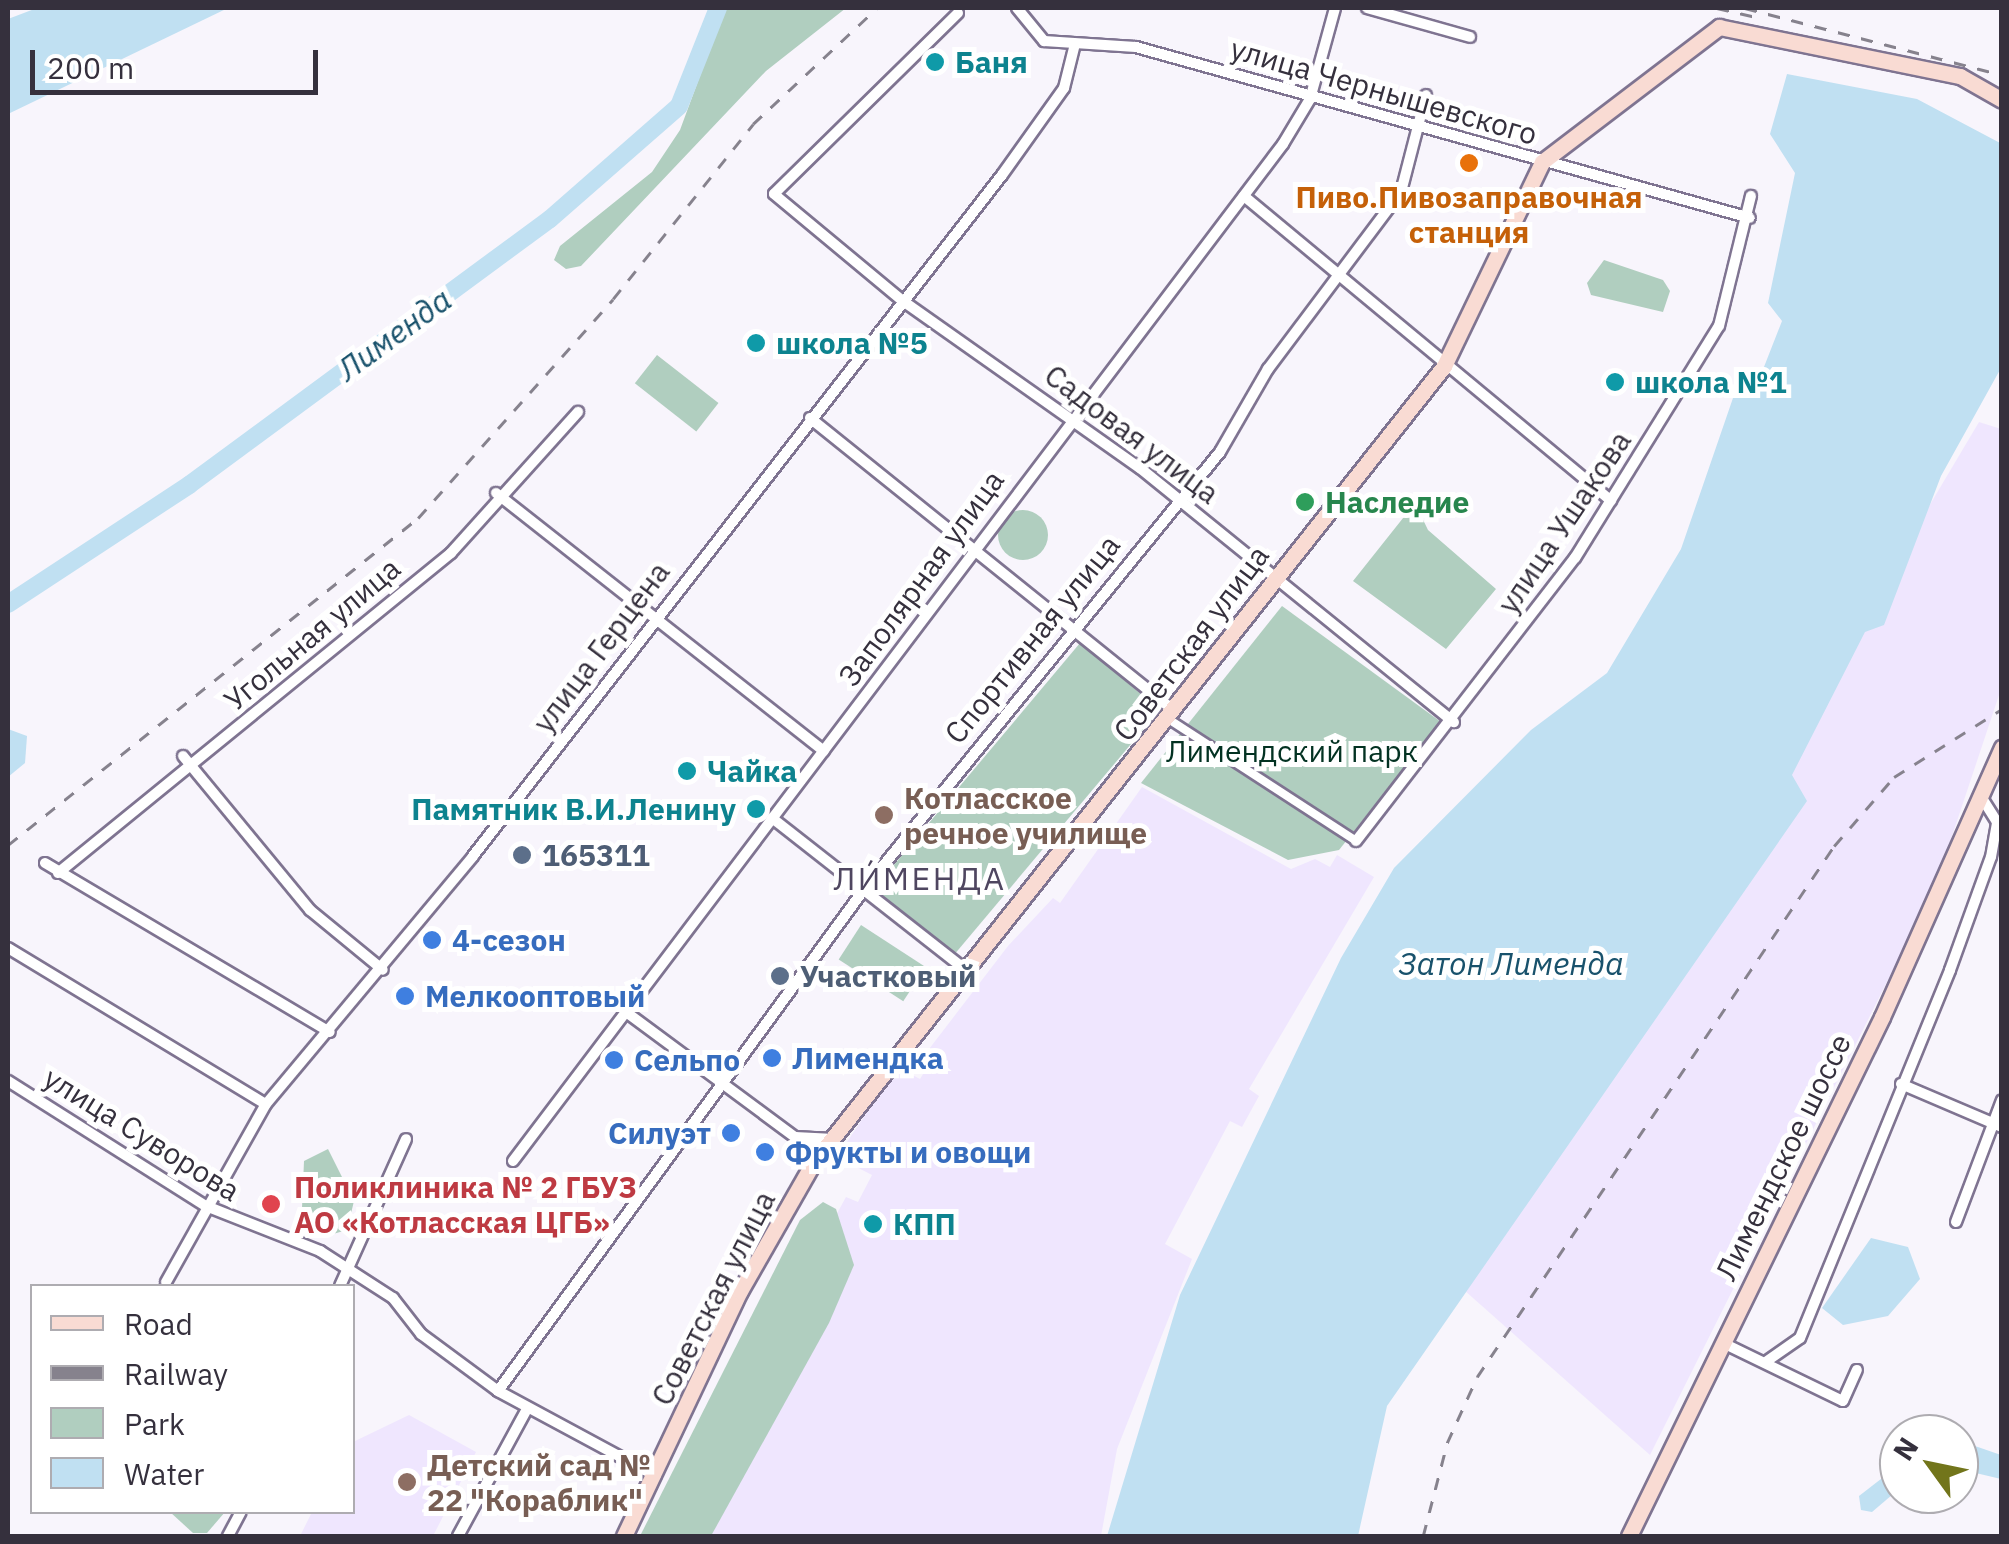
<!DOCTYPE html>
<html>
<head>
<meta charset="utf-8">
<style>
	body { margin:0 }
	#map { position:relative; width:2009px; height:1544px; overflow:hidden; background:#f8f5fc; font-family:"IBM Plex Sans",sans-serif }
	div>[style] { position:absolute }
	[style*='--x'] { left:calc(var(--x)*1px); top:calc(var(--y)*1px); width:calc(var(--w)*1px); rotate:calc(var(--a)*1deg) }
	.built>* { inset:0; background:#efe6fe }
	.green>* { inset:0; background:#b0cebf; transform-origin:0 0 }
	.round { border-radius:50% }
	.water>* { inset:0; background:#c0e0f2 }
	.river>* { height:18px; margin:-9px; padding:0 9px; transform-origin:9px; border-radius:9px; background:#c0e0f2 }
	.roads { filter:drop-shadow(2px 0 #7f7491) drop-shadow(-2px 0 #7f7491) drop-shadow(0 2px #7f7491) drop-shadow(0 -2px #7f7491) }
	.pedestrian>* { height:8px; margin:-4px; padding:0 4px; transform-origin:4px; border-radius:4px; background:#fff }
	.minor>* { height:10px; margin:-5px; padding:0 5px; transform-origin:5px; border-radius:5px; background:#fff }
	.primary>* { height:15px; margin:-7.5px; padding:0 7.5px; transform-origin:7.5px; border-radius:7.5px; background:#f9dbd3 }
	.rail>* { height:2.5px; margin-top:-1.25px; transform-origin:0; background:repeating-linear-gradient(90deg,#86828d 0 12px,transparent 0 24px) }
	.dots>* { width:28px; height:28px; translate:-50% -50%; box-sizing:border-box; border:5px solid #fff; border-radius:50% }
	span { translate:-50% -50%; white-space:nowrap; text-align:center; line-height:1.15; -webkit-text-stroke:10px #fff; paint-order:stroke }
	.culture-label { font-size:30px; color:#0d838f; font-weight:700 }
	.left { translate:0 -50%; text-align:left }
	.right { translate:-100% -50%; text-align:right }
	.street-label { font-size:30px; color:#35303d }
	.food-label { font-size:30px; color:#c56008; font-weight:700 }
	.leisure-label { font-size:30px; color:#27864d; font-weight:700 }
	.park-label { font-size:30px; color:#033222 }
	.education-label { font-size:30px; color:#785e54; font-weight:700 }
	.service-label { font-size:30px; color:#4e5e75; font-weight:700 }
	.shop-label { font-size:30px; color:#366cbe; font-weight:700 }
	.health-label { font-size:30px; color:#be3a42; font-weight:700 }
	.water-label { font-size:32px; color:#19526c; font-style:italic }
	.neighbourhood-label { font-size:32px; color:#4f4660; letter-spacing:2.5px }
	.frame { position:absolute; inset:0; border:10px solid #35303d; pointer-events:none }
	.legend { position:absolute; left:30px; top:1284px; width:325px; height:230px; box-sizing:border-box; background:#fff; border:2px solid #aeacb1; margin:0; padding:12px 18px; list-style:none; font-size:30px; color:#35303d }
	.legend li { display:flex; align-items:center; gap:20px; height:50px }
	.legend b { width:50px; border:2px solid #aeacb1 }
	.north { position:absolute; left:1879px; top:1414px; width:100px; height:100px; box-sizing:border-box; background:#fff; border:2px solid #aeacb1; border-radius:50%; rotate:303deg; font-size:28px; font-weight:700; line-height:40px; text-align:center; color:#35303d }
	.north::after { content:''; display:block; margin:auto; width:35px; height:45px; background:#72751b; clip-path:polygon(50% 0,100% 100%,50% 72%,0 100%) }
	.scale { position:absolute; left:30px; top:50px; width:288px; height:45px; box-sizing:border-box; border:5px solid #35303d; border-top:0; padding-left:12px; font-size:30px; line-height:35px; white-space:nowrap; color:#35303d; -webkit-text-stroke:8px #fff; paint-order:stroke }
</style>
</head>
<body>
<div id="map">
	<div class="built">
		<i style="clip-path:polygon(1979px 422px,2001px 429px,2001px 689px,1936px 884px,1650px 1455px,1464px 1290px)"></i>
		<i style="clip-path:polygon(1142px 787px,1291px 869px,1315px 859px,1330px 867px,1337px 855px,1374px 877px,1249px 1089px,1259px 1096px,1242px 1127px,1230px 1121px,1165px 1244px,1192px 1259px,1117px 1449px,1101px 1536px,661px 1536px,846px 1197px,858px 1202px,872px 1175px,837px 1157px,897px 1067px,920px 1079px,933px 1058px,926px 1053px,1008px 946px,1053px 898px,1060px 903px)"></i>
		<i style="clip-path:polygon(409px 1415px,476px 1452px,433px 1536px,300px 1536px,312px 1512px,352px 1512px,353px 1442px)"></i>
	</div>
	<div class="green">
		<i style="clip-path:polygon(725px 8px,846px 8px,766px 71px,581px 266px,566px 269px,554px 260px,560px 246px,652px 172px,680px 130px)"></i>
		<i style="clip-path:polygon(1604px 260px,1663px 280px,1670px 291px,1663px 312px,1591px 295px,1587px 283px)"></i>
		<i style="left:657px;top:355px;width:78px;height:36px;rotate:38deg"></i>
		<i style="clip-path:polygon(1415px 503px,1428px 530px,1496px 589px,1446px 649px,1353px 581px)"></i>
		<i class="round" style="left:998px;top:510px;width:50px;height:50px"></i>
		<i style="clip-path:polygon(1282px 606px,1441px 722px,1339px 850px,1288px 860px,1141px 783px)"></i>
		<i style="left:1080px;top:643px;width:104px;height:324px;rotate:40deg"></i>
		<i style="left:861px;top:925px;width:77px;height:41px;rotate:33deg"></i>
		<i style="clip-path:polygon(328px 1149px,354px 1201px,347px 1230px,333px 1234px,306px 1222px,302px 1208px,304px 1161px)"></i>
		<i style="clip-path:polygon(823px 1202px,836px 1209px,854px 1265px,829px 1323px,711px 1536px,640px 1536px,800px 1220px)"></i>
		<i style="clip-path:polygon(170px 1512px,225px 1512px,207px 1533px,193px 1533px)"></i>
	</div>
	<div class="water">
		<i style="clip-path:polygon(37px 8px,228px 8px,8px 114px,8px 19px)"></i>
		<i style="clip-path:polygon(1787px 74px,1917px 99px,2002px 144px,2001px 368px,1941px 476px,1884px 625px,1865px 632px,1792px 775px,1807px 801px,1387px 1406px,1358px 1536px,1107px 1536px,1180px 1295px,1341px 958px,1394px 868px,1531px 730px,1607px 673px,1681px 549px,1733px 398px,1753px 395px,1782px 321px,1768px 303px,1795px 173px,1770px 134px)"></i>
		<i style="clip-path:polygon(8px 729px,27px 736px,25px 763px,8px 777px)"></i>
		<i style="clip-path:polygon(1871px 1238px,1908px 1247px,1920px 1279px,1888px 1316px,1843px 1325px,1822px 1308px)"></i>
		<i style="clip-path:polygon(1975px 1446px,2001px 1455px,2001px 1479px,1959px 1469px,1959px 1448px)"></i>
		<i style="clip-path:polygon(1899px 1465px,1899px 1489px,1872px 1512px,1861px 1510px,1859px 1496px)"></i>
	</div>
	<div class="river">
		<i style="--x:8;--y:604;--w:217;--a:-33.3"></i>
		<i style="--x:189;--y:485;--w:448;--a:-36.4"></i>
		<i style="--x:550;--y:219;--w:171;--a:-41.2"></i>
		<i style="--x:679;--y:106;--w:105;--a:-68.3"></i>
	</div>
	<div class="roads">
		<div class="pedestrian">
			<i style="--x:1170;--y:720;--w:222;--a:33"></i>
		</div>
		<div class="minor">
			<i style="--x:1017;--y:8;--w:43;--a:50.7"></i>
			<i style="--x:1044;--y:41;--w:92;--a:3.7"></i>
			<i style="--x:1136;--y:47;--w:637;--a:15.56"></i>
			<i style="--x:1367;--y:8;--w:107;--a:15.7"></i>
			<i style="--x:958;--y:13;--w:258;--a:135.5"></i>
			<i style="--x:774;--y:194;--w:168;--a:39.7"></i>
			<i style="--x:903;--y:301;--w:290;--a:35.2"></i>
			<i style="--x:1140;--y:468;--w:404;--a:39"></i>
			<i style="--x:1244;--y:196;--w:477;--a:39.7"></i>
			<i style="--x:810;--y:418;--w:468;--a:38.8"></i>
			<i style="--x:496;--y:493;--w:417;--a:38.2"></i>
			<i style="--x:183;--y:756;--w:200;--a:50.5"></i>
			<i style="--x:310;--y:910;--w:94;--a:39.4"></i>
			<i style="--x:772;--y:818;--w:243;--a:38.1"></i>
			<i style="--x:1356;--y:841;--w:358;--a:-52.3"></i>
			<i style="--x:1575;--y:558;--w:273;--a:-58.2"></i>
			<i style="--x:1719;--y:326;--w:134;--a:-76.2"></i>
			<i style="--x:45;--y:863;--w:331;--a:30.7"></i>
			<i style="--x:58;--y:873;--w:507;--a:-39.15"></i>
			<i style="--x:451;--y:553;--w:190;--a:-48"></i>
			<i style="--x:8;--y:948;--w:301;--a:31.2"></i>
			<i style="--x:626;--y:1012;--w:210;--a:36.5"></i>
			<i style="--x:795;--y:1137;--w:32;--a:55"></i>
			<i style="--x:8;--y:1081;--w:234;--a:32.3"></i>
			<i style="--x:206;--y:1206;--w:123;--a:21.5"></i>
			<i style="--x:320;--y:1251;--w:87;--a:32.8"></i>
			<i style="--x:393;--y:1298;--w:46;--a:52.1"></i>
			<i style="--x:421;--y:1334;--w:96;--a:36.5"></i>
			<i style="--x:498;--y:1391;--w:179;--a:28.3"></i>
			<i style="--x:1901;--y:1084;--w:110;--a:23.1"></i>
			<i style="--x:795;--y:1137;--w:39;--a:3"></i>
			<i style="--x:513;--y:1161;--w:1276;--a:-52.87"></i>
			<i style="--x:1283;--y:144;--w:52;--a:-59"></i>
			<i style="--x:1310;--y:99;--w:94;--a:-74.6"></i>
			<i style="--x:1956;--y:1222;--w:130;--a:-69.3"></i>
			<i style="--x:166;--y:1282;--w:204;--a:-60.7"></i>
			<i style="--x:266;--y:1104;--w:323;--a:-50.1"></i>
			<i style="--x:473;--y:856;--w:862;--a:-52.16"></i>
			<i style="--x:1002;--y:175;--w:107;--a:-54.5"></i>
			<i style="--x:1064;--y:88;--w:45;--a:-76"></i>
			<i style="--x:340;--y:1286;--w:161;--a:-65.8"></i>
			<i style="--x:1723;--y:1343;--w:133;--a:25.8"></i>
			<i style="--x:1843;--y:1401;--w:34;--a:-66"></i>
			<i style="--x:1767;--y:1361;--w:40;--a:-34.9"></i>
			<i style="--x:1800;--y:1338;--w:397;--a:-67.8"></i>
			<i style="--x:1950;--y:970;--w:120;--a:-70.1"></i>
			<i style="--x:1991;--y:857;--w:36;--a:-80"></i>
			<i style="--x:1997;--y:822;--w:25;--a:-122"></i>
			<i style="--x:498;--y:1391;--w:623;--a:-53.88"></i>
			<i style="--x:865;--y:888;--w:562;--a:-50.85"></i>
			<i style="--x:1220;--y:452;--w:96;--a:-60"></i>
			<i style="--x:1268;--y:369;--w:221;--a:-53.1"></i>
			<i style="--x:1401;--y:192;--w:100;--a:-75.5"></i>
			<i style="--x:228;--y:1536;--w:27;--a:-62"></i>
			<i style="--x:458;--y:1536;--w:145;--a:-61.5"></i>
		</div>
		<div class="primary">
			<i style="--x:624;--y:1536;--w:271;--a:-64.7"></i>
			<i style="--x:740;--y:1291;--w:147;--a:-60.3"></i>
			<i style="--x:813;--y:1163;--w:1017;--a:-51.63"></i>
			<i style="--x:1444;--y:366;--w:226;--a:-64.3"></i>
			<i style="--x:1542;--y:162;--w:223;--a:-37.3"></i>
			<i style="--x:1719;--y:27;--w:246;--a:11.5"></i>
			<i style="--x:1960;--y:76;--w:48;--a:29.7"></i>
			<i style="--x:1629;--y:1536;--w:577;--a:-64.01"></i>
			<i style="--x:1882;--y:1017;--w:295;--a:-66"></i>
		</div>
	</div>
	<div class="rail">
		<i style="--x:1717;--y:8;--w:39;--a:13"></i>
		<i style="--x:1745;--y:8;--w:266;--a:14.6"></i>
		<i style="--x:8;--y:845;--w:524;--a:-38.57"></i>
		<i style="--x:418;--y:518;--w:293;--a:-48.3"></i>
		<i style="--x:613;--y:299;--w:224;--a:-51.3"></i>
		<i style="--x:753;--y:124;--w:170;--a:-43.1"></i>
		<i style="--x:1423;--y:1536;--w:96;--a:-75.5"></i>
		<i style="--x:1447;--y:1443;--w:72;--a:-65.6"></i>
		<i style="--x:1477;--y:1377;--w:640;--a:-56.09"></i>
		<i style="--x:1834;--y:846;--w:91;--a:-49"></i>
		<i style="--x:1894;--y:777;--w:128;--a:-32.2"></i>
	</div>
	<div class="dots">
		<i style="left:935px;top:62px;background:#0f9aa8"></i>
		<i style="left:1469px;top:163px;background:#e8710a"></i>
		<i style="left:756px;top:343px;background:#0f9aa8"></i>
		<i style="left:1615px;top:382px;background:#0f9aa8"></i>
		<i style="left:1305px;top:502px;background:#2e9e5b"></i>
		<i style="left:687px;top:771px;background:#0f9aa8"></i>
		<i style="left:756px;top:809px;background:#0f9aa8"></i>
		<i style="left:884px;top:815px;background:#8d6e63"></i>
		<i style="left:522px;top:855px;background:#5c6f8a"></i>
		<i style="left:432px;top:940px;background:#3f7fe0"></i>
		<i style="left:780px;top:976px;background:#5c6f8a"></i>
		<i style="left:405px;top:996px;background:#3f7fe0"></i>
		<i style="left:772px;top:1058px;background:#3f7fe0"></i>
		<i style="left:614px;top:1060px;background:#3f7fe0"></i>
		<i style="left:731px;top:1133px;background:#3f7fe0"></i>
		<i style="left:765px;top:1152px;background:#3f7fe0"></i>
		<i style="left:271px;top:1204px;background:#e0444e"></i>
		<i style="left:873px;top:1224px;background:#0f9aa8"></i>
		<i style="left:407px;top:1482px;background:#8d6e63"></i>
	</div>
	<div class="culture-label">
		<span class="left" style="left:955px;top:62px">Баня</span>
		<span class="left" style="left:776px;top:343px">школа №5</span>
		<span class="left" style="left:1635px;top:382px">школа №1</span>
		<span class="left" style="left:707px;top:771px">Чайка</span>
		<span class="right" style="left:736px;top:809px">Памятник В.И.Ленину</span>
		<span class="left" style="left:893px;top:1224px">КПП</span>
	</div>
	<div class="street-label">
		<span style="left:1384px;top:91px;rotate:16deg">улица Чернышевского</span>
		<span style="left:1132px;top:434px;rotate:37deg">Садовая улица</span>
		<span style="left:1564px;top:522px;rotate:-56deg">улица Ушакова</span>
		<span style="left:921px;top:578px;rotate:-54deg">Заполярная улица</span>
		<span style="left:312px;top:634px;rotate:-40deg">Угольная улица</span>
		<span style="left:1032px;top:639px;rotate:-51deg">Спортивная улица</span>
		<span style="left:1191px;top:643px;rotate:-53deg">Советская улица</span>
		<span style="left:601px;top:647px;rotate:-53deg">улица Герцена</span>
		<span style="left:142px;top:1134px;rotate:32deg">улица Суворова</span>
		<span style="left:1783px;top:1157px;rotate:-64deg">Лимендское шоссе</span>
		<span style="left:713px;top:1298px;rotate:-63deg">Советская улица</span>
	</div>
	<div class="food-label">
		<span style="left:1469px;top:214px">Пиво.Пивозаправочная<br>станция</span>
	</div>
	<div class="leisure-label">
		<span class="left" style="left:1325px;top:502px">Наследие</span>
	</div>
	<div class="park-label">
		<span style="left:1292px;top:751px">Лимендский парк</span>
	</div>
	<div class="education-label">
		<span class="left" style="left:904px;top:815px">Котласское<br>речное училище</span>
		<span class="left" style="left:427px;top:1482px">Детский сад №<br>22 "Кораблик"</span>
	</div>
	<div class="service-label">
		<span class="left" style="left:542px;top:855px">165311</span>
		<span class="left" style="left:800px;top:976px">Участковый</span>
	</div>
	<div class="shop-label">
		<span class="left" style="left:452px;top:940px">4-сезон</span>
		<span class="left" style="left:425px;top:996px">Мелкооптовый</span>
		<span class="left" style="left:792px;top:1058px">Лимендка</span>
		<span class="left" style="left:634px;top:1060px">Сельпо</span>
		<span class="right" style="left:711px;top:1133px">Силуэт</span>
		<span class="left" style="left:785px;top:1152px">Фрукты и овощи</span>
	</div>
	<div class="health-label">
		<span class="left" style="left:294px;top:1204px">Поликлиника № 2 ГБУЗ<br>АО «Котласская ЦГБ»</span>
	</div>
	<div class="water-label">
		<span style="left:394px;top:334px;rotate:-36deg">Лименда</span>
		<span style="left:1511px;top:963px">Затон Лименда</span>
	</div>
	<div class="neighbourhood-label">
		<span style="left:920px;top:878px">ЛИ́МЕНДА</span>
	</div>
	<div class="frame"></div>
	<ul class="legend">
	<li><b style="height:12px;background:#f9dbd3"></b>Road</li>
	<li><b style="height:12px;background:#86828d"></b>Railway</li>
	<li><b style="height:28px;background:#b0cebf"></b>Park</li>
	<li><b style="height:28px;background:#c0e0f2"></b>Water</li>
	</ul>
	<div class="north">N</div>
	<div class="scale">200 m</div>
</div>
</body>
</html>
